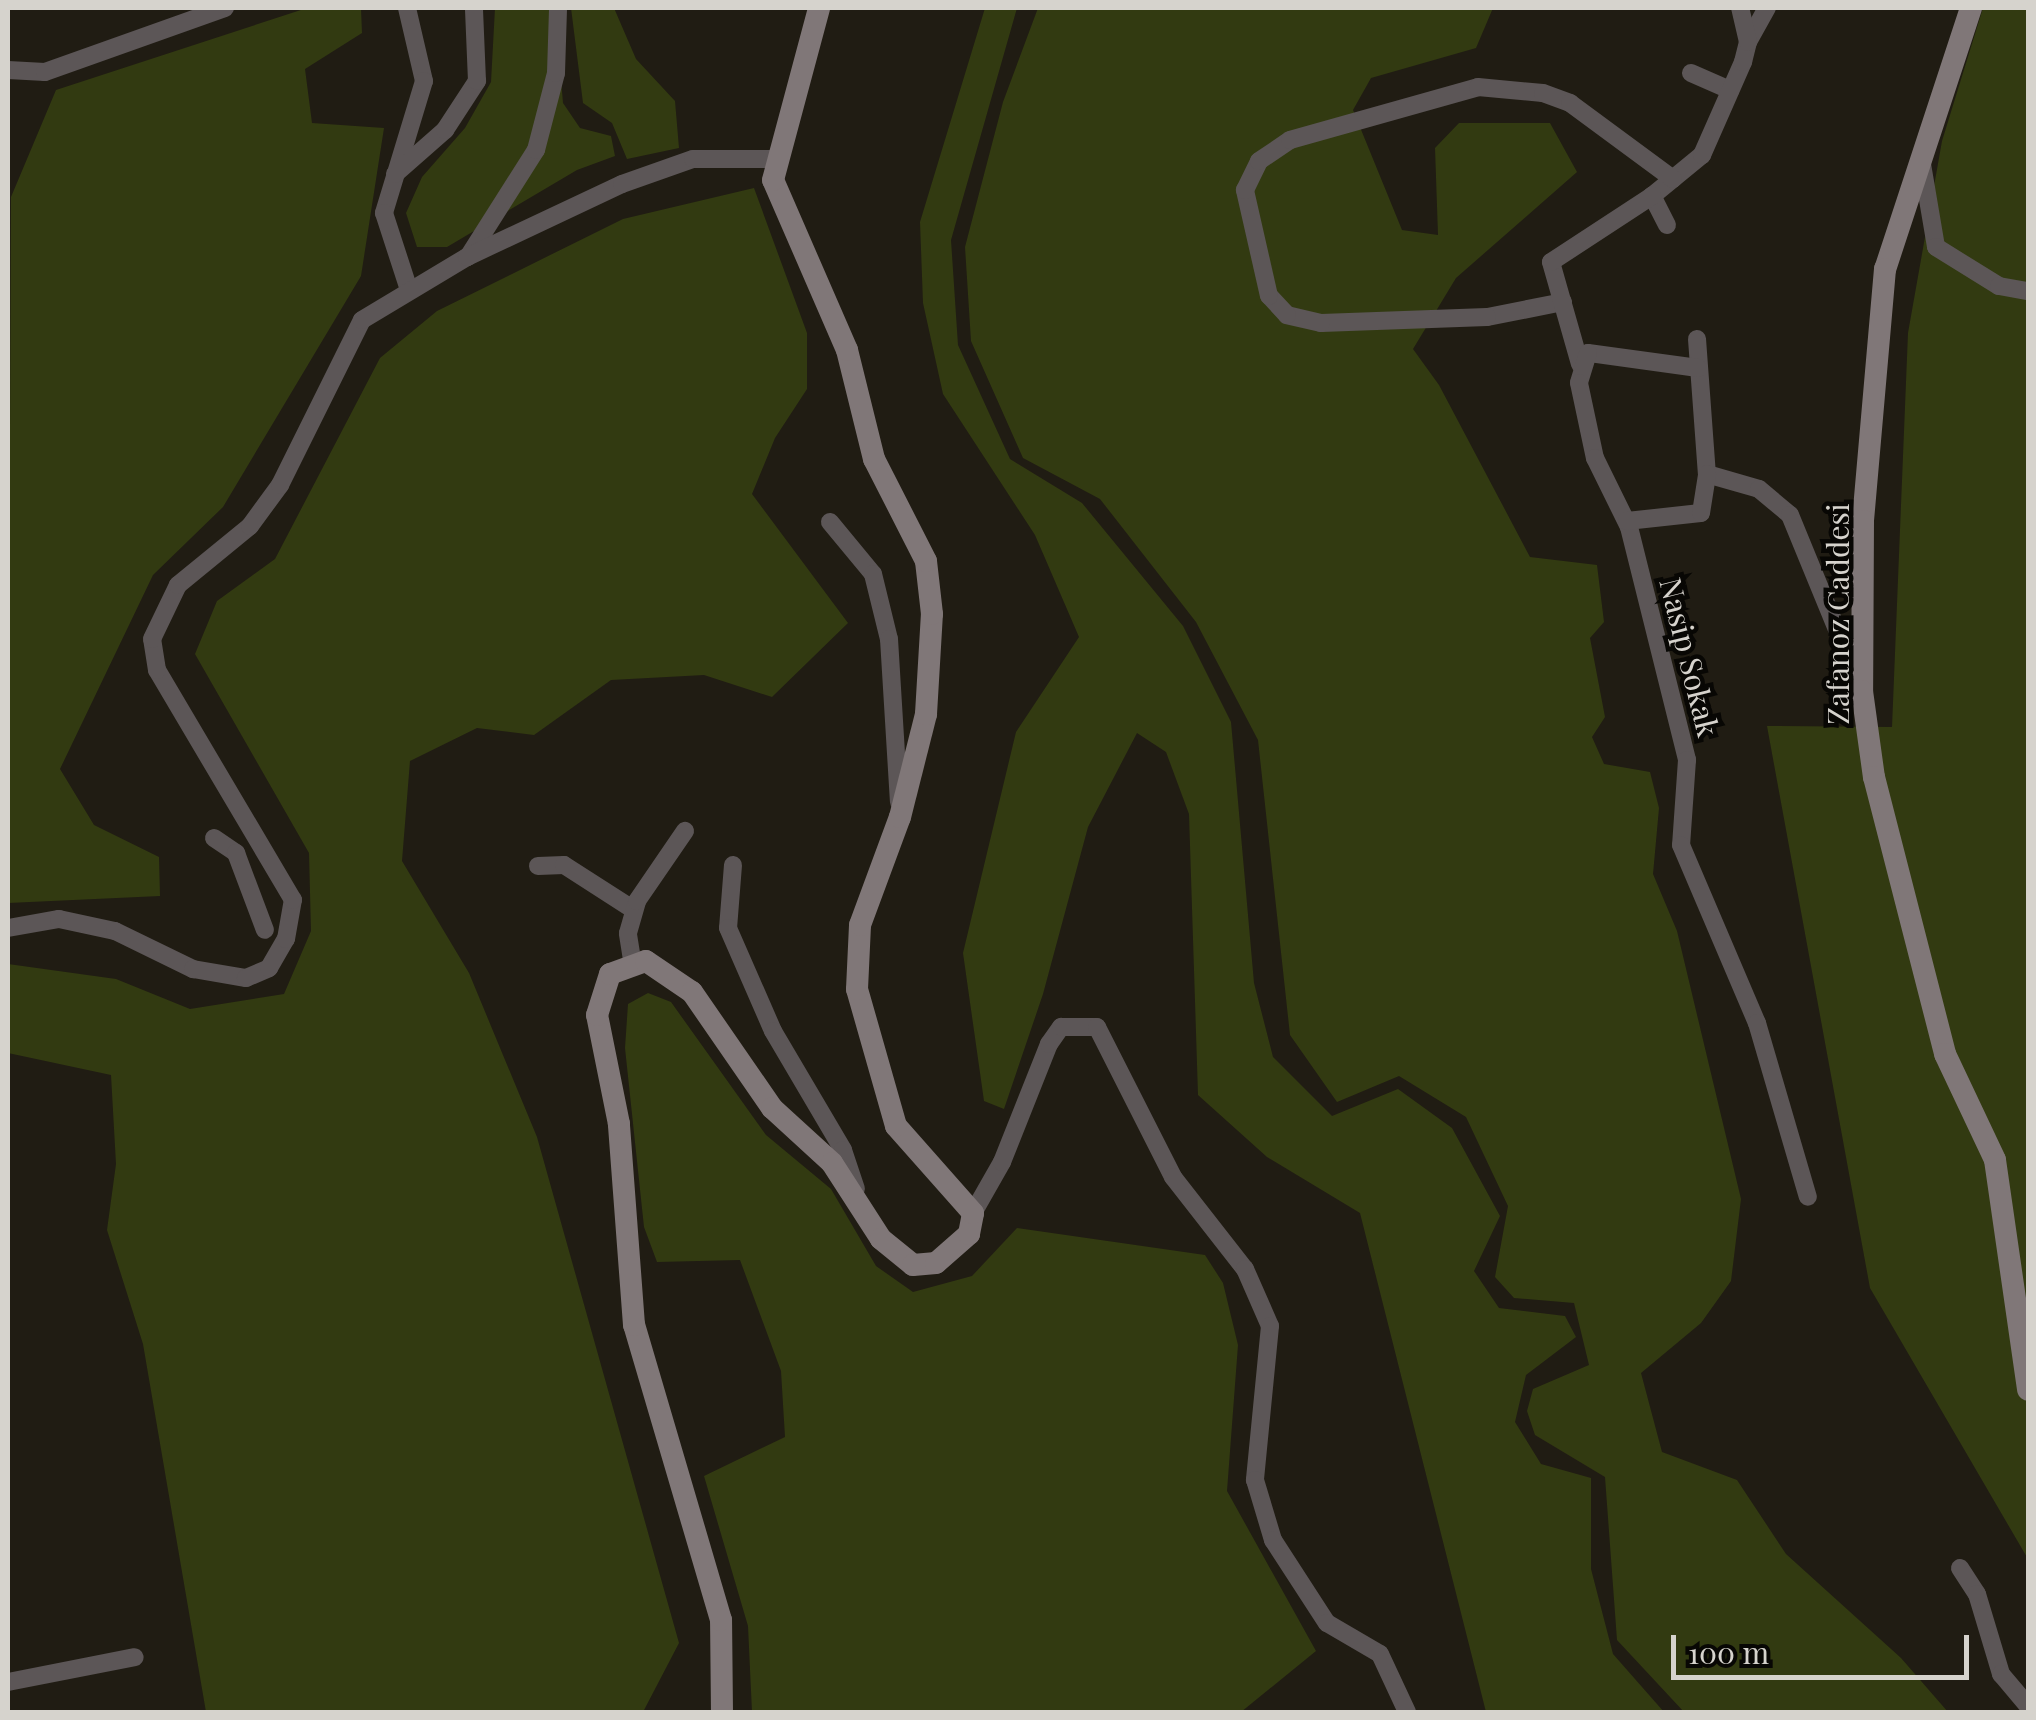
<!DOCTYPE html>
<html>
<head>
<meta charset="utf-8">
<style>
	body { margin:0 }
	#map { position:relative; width:2036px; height:1720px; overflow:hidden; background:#201c13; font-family:"Playfair Display",serif }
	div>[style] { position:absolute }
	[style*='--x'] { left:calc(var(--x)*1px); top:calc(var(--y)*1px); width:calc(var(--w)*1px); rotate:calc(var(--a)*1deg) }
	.green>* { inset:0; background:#323a11 }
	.street>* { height:18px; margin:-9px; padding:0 9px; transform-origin:9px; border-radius:9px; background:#5c5657 }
	.secondary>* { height:22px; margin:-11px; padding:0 11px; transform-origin:11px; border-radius:11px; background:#807778 }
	span { translate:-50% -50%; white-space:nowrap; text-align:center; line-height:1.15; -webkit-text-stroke:9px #080704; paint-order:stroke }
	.street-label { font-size:30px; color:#d6d3cd }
	.frame { position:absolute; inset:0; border:10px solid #d6d3cd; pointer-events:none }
	.scale { position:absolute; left:1671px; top:1635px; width:298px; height:45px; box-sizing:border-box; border:5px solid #d6d3cd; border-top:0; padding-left:12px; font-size:30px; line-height:35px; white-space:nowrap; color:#d6d3cd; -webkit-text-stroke:8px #080704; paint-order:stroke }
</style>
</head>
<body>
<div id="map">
	<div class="green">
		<i style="clip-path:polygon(307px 8px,361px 8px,362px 33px,305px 69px,312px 123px,384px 128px,361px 276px,223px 507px,153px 575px,60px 769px,94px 825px,159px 857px,160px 896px,8px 903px,11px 197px,56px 90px)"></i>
		<i style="clip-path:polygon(495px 8px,555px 8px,563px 103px,580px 128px,611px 136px,615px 156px,577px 170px,447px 247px,417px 247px,406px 213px,422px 177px,465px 128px,491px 82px)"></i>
		<i style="clip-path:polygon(571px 8px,614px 8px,636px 59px,675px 101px,679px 148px,627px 159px,612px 123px,583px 103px)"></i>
		<i style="clip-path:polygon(985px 8px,1017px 8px,951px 240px,958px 345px,1010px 459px,1082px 503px,1183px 626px,1231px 722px,1254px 983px,1273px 1057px,1332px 1116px,1398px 1089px,1452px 1128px,1500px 1216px,1474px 1271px,1499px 1308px,1565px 1316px,1576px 1337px,1526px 1375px,1515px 1422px,1541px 1464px,1591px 1478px,1591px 1569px,1613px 1654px,1664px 1712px,1486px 1712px,1360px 1213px,1267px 1157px,1198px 1095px,1189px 814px,1166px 752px,1137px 733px,1088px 827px,1043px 994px,1004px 1109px,984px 1101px,963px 953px,1016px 732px,1079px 637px,1035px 535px,943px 394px,923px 303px,920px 222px)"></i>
		<i style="clip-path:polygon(1038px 8px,1493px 8px,1476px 48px,1371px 78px,1353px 110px,1402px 230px,1438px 235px,1435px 148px,1459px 123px,1550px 123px,1577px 172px,1456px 278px,1413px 349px,1439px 385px,1530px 557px,1597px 565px,1604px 622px,1590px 638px,1605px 717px,1592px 737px,1604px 764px,1650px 772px,1659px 808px,1653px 874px,1677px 931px,1741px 1199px,1731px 1281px,1701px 1323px,1641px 1373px,1662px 1452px,1737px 1480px,1786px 1554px,1901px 1658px,1948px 1712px,1684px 1712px,1617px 1640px,1605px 1477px,1535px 1435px,1527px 1411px,1533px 1389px,1589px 1365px,1574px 1303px,1514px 1298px,1495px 1277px,1508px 1206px,1466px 1117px,1399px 1076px,1337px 1102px,1290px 1035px,1258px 740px,1196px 622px,1100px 499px,1023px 458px,971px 341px,965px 247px,1003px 102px)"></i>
		<i style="clip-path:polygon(1983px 8px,2028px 8px,2028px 1559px,1870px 1288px,1767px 726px,1892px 727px,1908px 333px,1942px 141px)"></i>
		<i style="clip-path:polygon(754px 188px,807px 333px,807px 389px,775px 438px,752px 494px,848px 623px,772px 697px,704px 675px,611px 680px,534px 735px,477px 728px,410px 761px,402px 861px,469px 973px,537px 1137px,679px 1643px,643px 1712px,206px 1712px,143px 1344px,107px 1230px,116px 1164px,111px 1075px,8px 1053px,8px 964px,116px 979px,190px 1009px,284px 994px,311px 931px,309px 853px,195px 654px,217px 601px,275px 559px,380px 358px,437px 311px,623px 219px)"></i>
		<i style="clip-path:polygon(648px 993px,671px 1002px,766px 1135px,831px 1189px,876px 1266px,913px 1292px,972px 1276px,1017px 1228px,1205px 1255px,1223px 1283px,1238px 1345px,1227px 1491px,1316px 1651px,1241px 1712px,752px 1712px,748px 1626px,704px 1476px,785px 1437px,781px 1371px,740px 1260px,657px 1262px,644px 1227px,625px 1048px,628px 1004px)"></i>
	</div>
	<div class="street">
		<i style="--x:407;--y:8;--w:75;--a:76.9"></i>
		<i style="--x:424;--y:81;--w:138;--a:106.9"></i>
		<i style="--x:384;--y:213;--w:81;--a:72"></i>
		<i style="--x:1748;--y:42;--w:39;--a:-61"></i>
		<i style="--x:8;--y:70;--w:37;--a:3"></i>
		<i style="--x:45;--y:72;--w:191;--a:-19.6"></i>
		<i style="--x:1691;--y:73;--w:43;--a:23.6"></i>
		<i style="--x:1922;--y:164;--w:84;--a:80.4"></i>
		<i style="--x:1936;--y:247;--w:74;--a:31.8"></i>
		<i style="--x:1999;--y:286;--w:29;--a:10"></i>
		<i style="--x:395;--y:174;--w:67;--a:-41.3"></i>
		<i style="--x:445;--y:130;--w:59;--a:-56.9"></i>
		<i style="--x:477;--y:81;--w:73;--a:-92.4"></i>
		<i style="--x:1667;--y:225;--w:33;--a:-117"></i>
		<i style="--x:1652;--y:196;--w:65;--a:-39.4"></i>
		<i style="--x:1702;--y:155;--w:102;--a:-66.2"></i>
		<i style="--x:1743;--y:62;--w:21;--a:-76"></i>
		<i style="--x:1748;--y:42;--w:35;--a:-103"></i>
		<i style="--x:468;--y:257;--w:127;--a:-57.6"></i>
		<i style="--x:536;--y:150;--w:80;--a:-75.4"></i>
		<i style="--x:556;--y:73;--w:65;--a:-88.2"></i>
		<i style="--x:1563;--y:302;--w:77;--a:168.8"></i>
		<i style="--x:1487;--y:317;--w:166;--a:177.9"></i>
		<i style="--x:1321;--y:323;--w:35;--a:-167"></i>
		<i style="--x:1287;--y:315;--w:26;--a:-133"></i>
		<i style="--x:1269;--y:296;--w:109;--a:-102.8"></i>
		<i style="--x:1245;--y:190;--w:32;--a:-64"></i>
		<i style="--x:1259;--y:161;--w:37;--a:-34"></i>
		<i style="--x:1290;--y:140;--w:195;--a:-15.7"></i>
		<i style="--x:1478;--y:87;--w:65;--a:5.3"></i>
		<i style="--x:1543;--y:93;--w:29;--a:20"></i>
		<i style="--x:1570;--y:103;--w:128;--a:36.4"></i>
		<i style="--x:1697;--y:339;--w:135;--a:85.8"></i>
		<i style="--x:1707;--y:474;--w:54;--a:16.1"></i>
		<i style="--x:1759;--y:489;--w:40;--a:40"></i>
		<i style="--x:1790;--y:515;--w:185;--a:67.7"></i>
		<i style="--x:1580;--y:364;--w:106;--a:-105.9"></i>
		<i style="--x:1551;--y:262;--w:121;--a:-33.2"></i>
		<i style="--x:1698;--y:368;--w:111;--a:-172.2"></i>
		<i style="--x:1588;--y:353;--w:31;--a:107"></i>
		<i style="--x:1579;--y:383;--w:77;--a:78"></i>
		<i style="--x:1595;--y:458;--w:77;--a:63.8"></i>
		<i style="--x:1629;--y:527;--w:240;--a:76"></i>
		<i style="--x:1687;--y:760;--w:85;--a:94"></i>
		<i style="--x:1681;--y:845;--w:194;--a:66.9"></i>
		<i style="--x:1757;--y:1023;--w:181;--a:73.7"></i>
		<i style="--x:1627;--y:521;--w:74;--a:-6.2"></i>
		<i style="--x:1701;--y:513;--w:39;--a:-81"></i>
		<i style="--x:830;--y:522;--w:67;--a:50.4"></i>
		<i style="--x:873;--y:574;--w:67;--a:76.2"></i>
		<i style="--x:889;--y:639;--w:163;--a:86.5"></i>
		<i style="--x:214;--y:838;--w:27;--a:34"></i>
		<i style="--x:236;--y:853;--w:82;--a:69.4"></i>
		<i style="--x:733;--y:865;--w:63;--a:94.5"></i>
		<i style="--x:728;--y:928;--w:112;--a:66.4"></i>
		<i style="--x:773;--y:1031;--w:138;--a:59.5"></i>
		<i style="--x:843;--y:1150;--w:41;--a:71.6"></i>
		<i style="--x:538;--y:866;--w:26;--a:-2"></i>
		<i style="--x:564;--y:865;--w:83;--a:32.7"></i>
		<i style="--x:8;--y:928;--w:52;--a:-10"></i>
		<i style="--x:59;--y:919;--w:57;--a:12.1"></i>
		<i style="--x:115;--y:931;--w:87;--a:26"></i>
		<i style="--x:193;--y:969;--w:54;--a:9.6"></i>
		<i style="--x:246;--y:978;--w:25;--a:-23"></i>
		<i style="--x:269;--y:968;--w:34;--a:-60"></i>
		<i style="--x:286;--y:939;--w:40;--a:-80"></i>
		<i style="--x:293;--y:900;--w:267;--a:-120.6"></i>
		<i style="--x:157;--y:670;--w:31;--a:-99"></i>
		<i style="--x:152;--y:639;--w:60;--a:-64.3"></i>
		<i style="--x:178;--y:585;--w:93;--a:-39.3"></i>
		<i style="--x:250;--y:526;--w:51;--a:-53.8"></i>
		<i style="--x:280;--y:485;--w:184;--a:-63.6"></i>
		<i style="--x:362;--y:320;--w:122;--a:-31"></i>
		<i style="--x:467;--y:257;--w:171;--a:-25.2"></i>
		<i style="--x:622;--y:184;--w:75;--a:-19.4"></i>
		<i style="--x:693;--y:159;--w:84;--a:0"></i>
		<i style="--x:633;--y:966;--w:33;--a:-99"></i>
		<i style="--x:628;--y:933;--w:33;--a:-74"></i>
		<i style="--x:637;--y:901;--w:85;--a:-55.6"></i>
		<i style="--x:973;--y:1213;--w:59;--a:-60.4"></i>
		<i style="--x:1002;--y:1162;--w:127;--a:-68.3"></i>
		<i style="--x:1049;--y:1044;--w:21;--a:-55"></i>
		<i style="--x:1061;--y:1027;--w:36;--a:0"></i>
		<i style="--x:1097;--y:1027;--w:168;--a:63.1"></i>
		<i style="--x:1173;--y:1177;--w:117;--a:52"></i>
		<i style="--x:1245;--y:1269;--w:62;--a:66.3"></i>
		<i style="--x:1270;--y:1326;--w:155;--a:95.6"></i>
		<i style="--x:1255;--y:1480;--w:63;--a:73.3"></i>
		<i style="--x:1273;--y:1540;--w:99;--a:57"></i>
		<i style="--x:1327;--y:1623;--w:61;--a:30.3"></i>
		<i style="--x:1380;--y:1654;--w:64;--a:65"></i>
		<i style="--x:1960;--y:1568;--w:31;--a:57"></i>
		<i style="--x:1977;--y:1594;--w:84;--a:73.3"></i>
		<i style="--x:2001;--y:1674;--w:42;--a:49.8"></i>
		<i style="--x:8;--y:1682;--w:129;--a:-11.1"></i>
	</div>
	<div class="secondary">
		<i style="--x:1971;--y:8;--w:275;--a:108.2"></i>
		<i style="--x:1885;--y:269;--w:253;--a:95"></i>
		<i style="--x:1863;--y:521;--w:170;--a:90.3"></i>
		<i style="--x:1862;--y:691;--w:87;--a:82.1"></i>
		<i style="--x:1874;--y:777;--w:286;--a:75.6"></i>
		<i style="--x:1945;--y:1054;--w:117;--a:64.7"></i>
		<i style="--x:1995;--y:1160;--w:232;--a:81.8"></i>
		<i style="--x:722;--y:1712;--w:92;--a:-90.6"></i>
		<i style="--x:721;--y:1620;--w:308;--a:-106.4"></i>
		<i style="--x:634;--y:1325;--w:202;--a:-94.3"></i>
		<i style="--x:619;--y:1124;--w:111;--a:-101.4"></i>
		<i style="--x:597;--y:1015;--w:43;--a:-72.4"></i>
		<i style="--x:610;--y:974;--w:38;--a:-20"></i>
		<i style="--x:646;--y:961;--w:55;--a:34"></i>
		<i style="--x:692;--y:992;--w:141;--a:55.4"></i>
		<i style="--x:772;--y:1108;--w:81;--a:42.5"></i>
		<i style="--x:832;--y:1163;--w:90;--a:57.2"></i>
		<i style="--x:881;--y:1239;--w:41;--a:39.1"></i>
		<i style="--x:913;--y:1265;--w:23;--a:-5"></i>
		<i style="--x:936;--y:1263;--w:44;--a:-41.3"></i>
		<i style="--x:969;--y:1234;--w:21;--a:-79"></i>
		<i style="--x:973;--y:1213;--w:116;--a:-131.5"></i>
		<i style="--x:896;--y:1126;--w:142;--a:-105.9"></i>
		<i style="--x:857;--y:989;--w:64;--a:-87.3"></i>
		<i style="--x:860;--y:925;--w:115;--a:-69.7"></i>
		<i style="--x:900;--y:817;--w:106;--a:-75.8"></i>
		<i style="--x:926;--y:714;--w:100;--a:-86.6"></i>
		<i style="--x:932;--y:614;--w:53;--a:-96.5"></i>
		<i style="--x:926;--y:561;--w:114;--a:-117"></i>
		<i style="--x:874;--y:459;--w:112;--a:-103.9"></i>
		<i style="--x:847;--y:350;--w:185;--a:-113.5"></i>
		<i style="--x:773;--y:180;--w:178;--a:-75"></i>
	</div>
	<div class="street-label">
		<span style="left:1837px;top:614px;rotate:-90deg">Zafanoz Caddesi</span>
		<span style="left:1690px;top:657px;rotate:76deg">Nasip Sokak</span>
	</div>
	<div class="frame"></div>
	<div class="scale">100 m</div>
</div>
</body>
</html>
